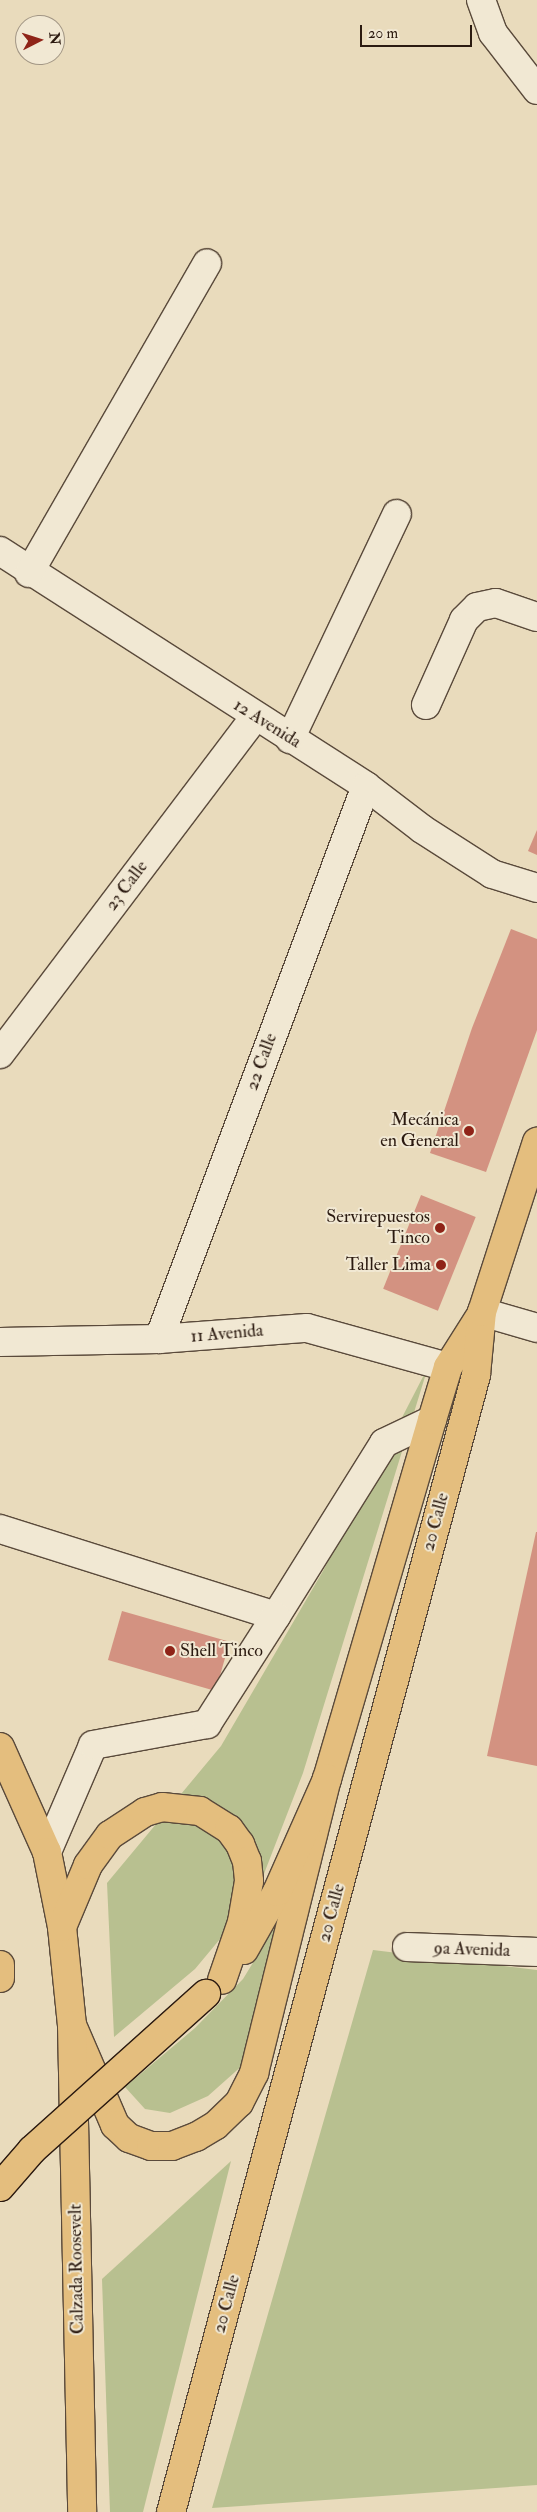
<!DOCTYPE html>
<html>
<head>
<meta charset="utf-8">
<style>
	body { margin:0 }
	#map { position:relative; width:537px; height:2512px; overflow:hidden; background:#e9dbbc; font-family:"IM FELL Double Pica",serif }
	div>[style] { position:absolute }
	[style*='--x'] { left:calc(var(--x)*1px); top:calc(var(--y)*1px); width:calc(var(--w)*1px); rotate:calc(var(--a)*1deg) }
	.green>* { inset:0; background:#b8c090 }
	.building>* { inset:0; background:#d39281; transform-origin:0 0 }
	.roads { filter:drop-shadow(1px 0 #5a4a3b) drop-shadow(-1px 0 #5a4a3b) drop-shadow(0 1px #5a4a3b) drop-shadow(0 -1px #5a4a3b) }
	.minor>* { height:28px; margin:-14px; padding:0 14px; transform-origin:14px; border-radius:14px; background:#f1e8d3 }
	.major>* { height:28px; margin:-14px; padding:0 14px; transform-origin:14px; border-radius:14px; background:#e4be7e }
	.highway>* { height:28px; margin:-14px; padding:0 14px; transform-origin:14px; border-radius:14px; background:#e4be7e }
	.bridges { filter:drop-shadow(1px 0 #2b1a10) drop-shadow(-1px 0 #2b1a10) drop-shadow(0 1px #2b1a10) drop-shadow(0 -1px #2b1a10) }
	.highway-bridge>* { height:28px; margin:-14px; padding:0 14px; transform-origin:14px; border-radius:14px; background:#e4be7e }
	.dots>* { width:14px; height:14px; translate:-50% -50%; box-sizing:border-box; border:2px solid #f1e8d3; border-radius:50% }
	span { translate:-50% -50%; white-space:nowrap; text-align:center; line-height:1.15; -webkit-text-stroke:4px #f1e8d3; paint-order:stroke }
	.street-label { font-size:18px; color:#2b1a10 }
	.poi-label { font-size:18px; color:#2b1a10 }
	.right { translate:-100% -50%; text-align:right }
	.left { translate:0 -50%; text-align:left }
	.north { position:absolute; left:15px; top:15px; width:50px; height:50px; box-sizing:border-box; background:#f1e8d3; border:1px solid #a29685; border-radius:50%; rotate:85deg; font-size:14px; font-weight:700; line-height:20px; text-align:center; color:#2b1a10 }
	.north::after { content:''; display:block; margin:auto; width:18px; height:22px; background:#8f2418; clip-path:polygon(50% 0,100% 100%,50% 72%,0 100%) }
	.scale { position:absolute; left:360px; top:25px; width:112px; height:22px; box-sizing:border-box; border:2px solid #2b1a10; border-top:0; padding-left:6px; font-size:15px; line-height:18px; white-space:nowrap; color:#2b1a10; -webkit-text-stroke:4px #f1e8d3; paint-order:stroke }
</style>
</head>
<body>
<div id="map">
	<div class="green">
		<i style="clip-path:polygon(428px 1367px,303px 1773px,255px 1897px,195px 1969px,114px 2037px,107px 1883px,221px 1746px,323px 1571px)"></i>
		<i style="clip-path:polygon(292px 1899px,244px 2064px,208px 2096px,170px 2113px,145px 2109px,125px 2087px,195px 2028px,243px 1979px)"></i>
		<i style="clip-path:polygon(373px 1950px,537px 1970px,537px 2485px,212px 2508px)"></i>
		<i style="clip-path:polygon(231px 2161px,143px 2512px,110px 2512px,102px 2279px)"></i>
	</div>
	<div class="building">
		<i style="clip-path:polygon(537px 830px,537px 855px,528px 851px)"></i>
		<i style="clip-path:polygon(511px 929px,537px 939px,537px 1030px,486px 1172px,430px 1153px,472px 1028px)"></i>
		<i style="left:421px;top:1195px;width:59px;height:101px;rotate:22deg"></i>
		<i style="clip-path:polygon(536px 1532px,537px 1532px,537px 1766px,487px 1756px)"></i>
		<i style="left:122px;top:1611px;width:112px;height:51px;rotate:16deg"></i>
	</div>
	<div class="roads">
		<div class="minor">
			<i style="--x:481;--y:0;--w:35;--a:70"></i>
			<i style="--x:493;--y:33;--w:72;--a:52.3"></i>
			<i style="--x:0;--y:551;--w:435;--a:32.7"></i>
			<i style="--x:366;--y:786;--w:71;--a:37.5"></i>
			<i style="--x:422;--y:829;--w:83;--a:32.7"></i>
			<i style="--x:492;--y:874;--w:47;--a:17.3"></i>
			<i style="--x:29;--y:573;--w:357;--a:-60.1"></i>
			<i style="--x:426;--y:705;--w:93;--a:-65.9"></i>
			<i style="--x:464;--y:620;--w:18;--a:-45"></i>
			<i style="--x:477;--y:607;--w:19;--a:-12"></i>
			<i style="--x:496;--y:603;--w:43;--a:18.9"></i>
			<i style="--x:290;--y:739;--w:249;--a:-64.6"></i>
			<i style="--x:0;--y:1054;--w:423;--a:-52.9"></i>
			<i style="--x:482;--y:1312;--w:57;--a:16.2"></i>
			<i style="--x:159;--y:1339;--w:590;--a:-69.48"></i>
			<i style="--x:0;--y:1342;--w:159;--a:-1.1"></i>
			<i style="--x:159;--y:1339;--w:148;--a:-4.3"></i>
			<i style="--x:307;--y:1328;--w:146;--a:15.5"></i>
			<i style="--x:0;--y:1529;--w:289;--a:17.5"></i>
			<i style="--x:276;--y:1616;--w:204;--a:-58"></i>
			<i style="--x:384;--y:1443;--w:53;--a:-25.6"></i>
			<i style="--x:47;--y:1852;--w:116;--a:-66.7"></i>
			<i style="--x:93;--y:1745;--w:116;--a:-10.4"></i>
			<i style="--x:207;--y:1724;--w:128;--a:-57.4"></i>
			<i style="--x:407;--y:1947;--w:130;--a:2.2"></i>
		</div>
		<div class="major">
			<i style="--x:72;--y:2025;--w:109;--a:66.7"></i>
			<i style="--x:115;--y:2125;--w:19;--a:43"></i>
			<i style="--x:129;--y:2138;--w:23;--a:20"></i>
			<i style="--x:151;--y:2146;--w:21;--a:0"></i>
			<i style="--x:172;--y:2146;--w:26;--a:-21"></i>
			<i style="--x:196;--y:2137;--w:23;--a:-31"></i>
			<i style="--x:216;--y:2125;--w:32;--a:-44"></i>
			<i style="--x:239;--y:2103;--w:34;--a:-63"></i>
			<i style="--x:254;--y:2073;--w:303;--a:-76.1"></i>
			<i style="--x:327;--y:1779;--w:374;--a:-73.7"></i>
			<i style="--x:432;--y:1420;--w:55;--a:-73.2"></i>
			<i style="--x:448;--y:1367;--w:58;--a:-57.7"></i>
			<i style="--x:171;--y:2512;--w:1177;--a:-74.98"></i>
			<i style="--x:476;--y:1375;--w:63;--a:-84.6"></i>
			<i style="--x:482;--y:1312;--w:179;--a:-72.1"></i>
		</div>
		<div class="highway">
			<i style="--x:0;--y:1747;--w:115;--a:65.9"></i>
			<i style="--x:47;--y:1852;--w:76;--a:78.7"></i>
			<i style="--x:62;--y:1927;--w:99;--a:84.2"></i>
			<i style="--x:72;--y:2025;--w:487;--a:88.8"></i>
			<i style="--x:62;--y:1927;--w:67;--a:-67.2"></i>
			<i style="--x:88;--y:1865;--w:37;--a:-54"></i>
			<i style="--x:110;--y:1835;--w:42;--a:-33.3"></i>
			<i style="--x:145;--y:1812;--w:18;--a:-16"></i>
			<i style="--x:162;--y:1807;--w:38;--a:6"></i>
			<i style="--x:200;--y:1811;--w:34;--a:32"></i>
			<i style="--x:229;--y:1829;--w:19;--a:54"></i>
			<i style="--x:240;--y:1844;--w:18;--a:68"></i>
			<i style="--x:247;--y:1861;--w:20;--a:84"></i>
			<i style="--x:249;--y:1881;--w:42;--a:99.7"></i>
			<i style="--x:242;--y:1922;--w:61;--a:109"></i>
			<i style="--x:244;--y:1950;--w:67;--a:-60.4"></i>
			<i style="--x:277;--y:1892;--w:124;--a:-66.1"></i>
			<i style="--x:0;--y:1965;--w:13;--a:90"></i>
		</div>
	</div>
	<div class="bridges">
		<div class="highway-bridge">
			<i style="--x:0;--y:2187;--w:49;--a:-49.1"></i>
			<i style="--x:32;--y:2150;--w:234;--a:-41.9"></i>
		</div>
	</div>
	<div class="dots">
		<i style="left:469px;top:1131px;background:#8f2418"></i>
		<i style="left:440px;top:1228px;background:#8f2418"></i>
		<i style="left:441px;top:1265px;background:#8f2418"></i>
		<i style="left:170px;top:1651px;background:#8f2418"></i>
	</div>
	<div class="street-label">
		<span style="left:267px;top:724px;rotate:32deg">12 Avenida</span>
		<span style="left:127px;top:886px;rotate:-53deg">23 Calle</span>
		<span style="left:262px;top:1062px;rotate:-70deg">22 Calle</span>
		<span style="left:227px;top:1334px;rotate:-5deg">11 Avenida</span>
		<span style="left:436px;top:1522px;rotate:-75deg">20 Calle</span>
		<span style="left:332px;top:1913px;rotate:-75deg">20 Calle</span>
		<span style="left:472px;top:1950px;rotate:2deg">9a Avenida</span>
		<span style="left:77px;top:2269px;rotate:-91deg">Calzada Roosevelt</span>
		<span style="left:227px;top:2304px;rotate:-75deg">20 Calle</span>
	</div>
	<div class="poi-label">
		<span class="right" style="left:459px;top:1131px">Mecánica<br>en General</span>
		<span class="right" style="left:430px;top:1228px">Servirepuestos<br>Tinco</span>
		<span class="right" style="left:431px;top:1265px">Taller Lima</span>
		<span class="left" style="left:180px;top:1651px">Shell Tinco</span>
	</div>
	<div class="north">N</div>
	<div class="scale">20 m</div>
</div>
</body>
</html>
